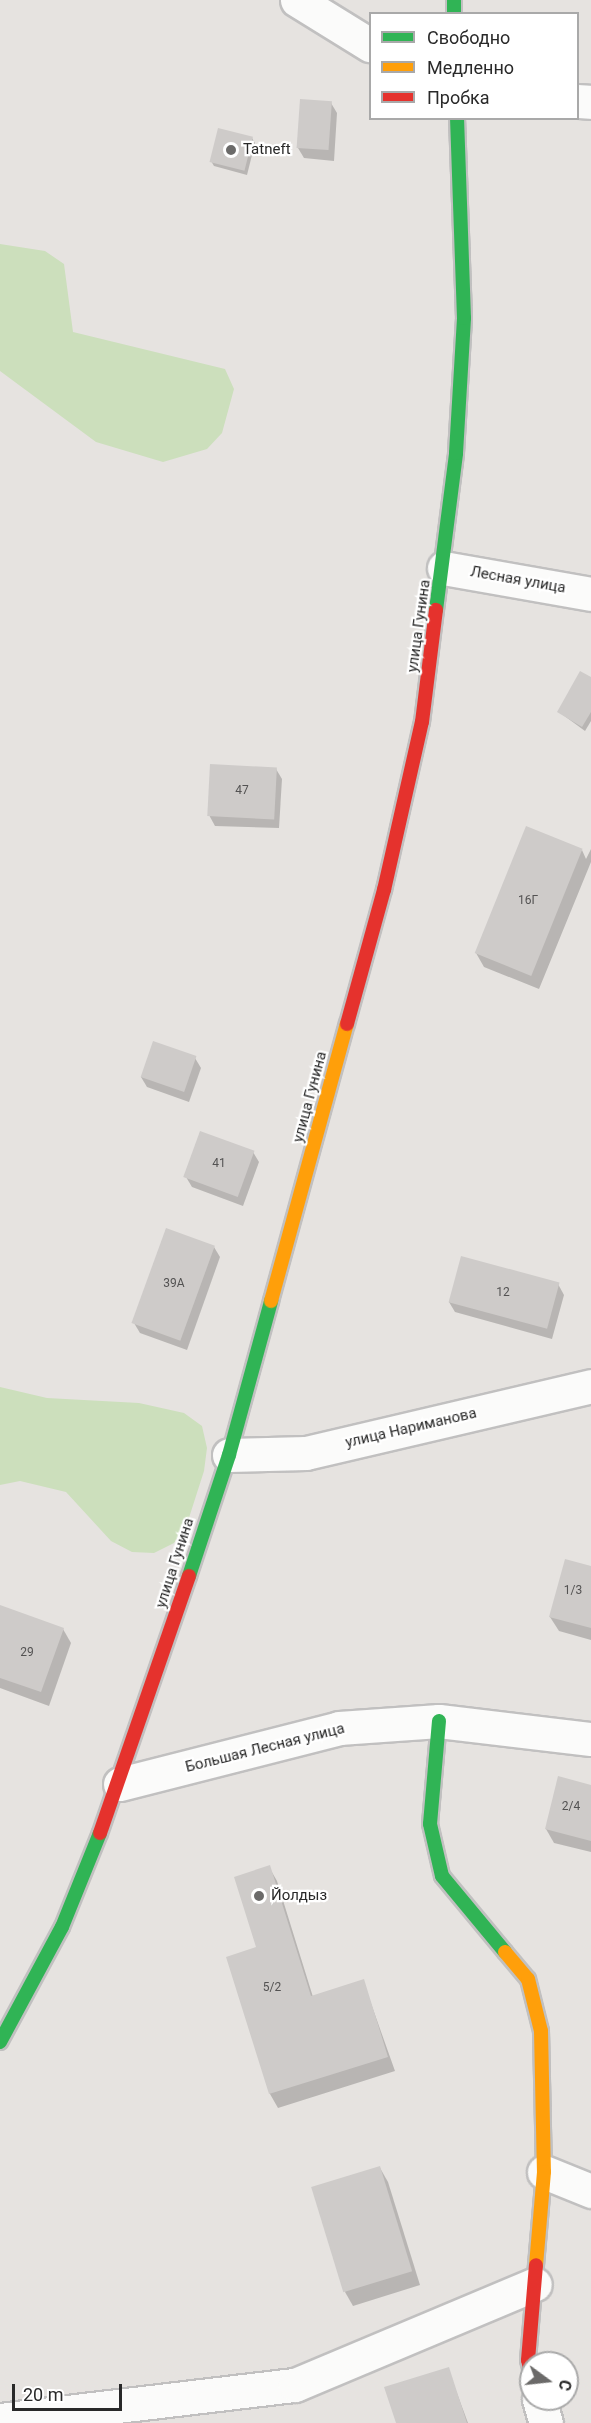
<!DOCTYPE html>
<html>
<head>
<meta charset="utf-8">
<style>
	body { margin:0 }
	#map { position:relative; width:591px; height:2423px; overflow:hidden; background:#e6e3e0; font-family:Roboto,sans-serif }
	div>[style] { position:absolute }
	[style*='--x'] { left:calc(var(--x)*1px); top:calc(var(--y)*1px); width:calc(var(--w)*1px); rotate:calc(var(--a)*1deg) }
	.green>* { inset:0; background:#ccdfbc }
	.shadow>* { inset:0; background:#0003 }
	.building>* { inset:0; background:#cecbc9; transform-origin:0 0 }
	.roads { filter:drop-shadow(2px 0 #c1c0c0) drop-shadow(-2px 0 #c1c0c0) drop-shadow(0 2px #c1c0c0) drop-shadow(0 -2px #c1c0c0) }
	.street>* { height:33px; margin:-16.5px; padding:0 16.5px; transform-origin:16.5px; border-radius:16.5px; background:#fbfbfa }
	.fast>* { height:14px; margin:-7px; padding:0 7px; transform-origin:7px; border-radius:7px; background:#30b455 }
	.slow>* { height:14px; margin:-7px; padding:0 7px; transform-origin:7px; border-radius:7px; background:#ff9f0a }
	.jam>* { height:14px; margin:-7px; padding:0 7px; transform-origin:7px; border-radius:7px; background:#e5322d }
	.dots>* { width:16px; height:16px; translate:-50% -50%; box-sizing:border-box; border:3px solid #fff; border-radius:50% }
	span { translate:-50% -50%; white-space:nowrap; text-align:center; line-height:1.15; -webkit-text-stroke:4.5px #fff; paint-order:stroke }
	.number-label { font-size:12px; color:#535252 }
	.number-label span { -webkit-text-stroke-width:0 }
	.poi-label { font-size:15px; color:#292929 }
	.left { translate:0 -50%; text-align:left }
	.street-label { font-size:15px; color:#292929 }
	.legend { position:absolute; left:369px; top:12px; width:210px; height:108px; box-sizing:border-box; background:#fff; border:2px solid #a9a9a9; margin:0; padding:8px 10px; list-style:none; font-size:18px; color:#292929 }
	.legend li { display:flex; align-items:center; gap:12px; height:30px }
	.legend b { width:30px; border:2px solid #a9a9a9 }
	.north { position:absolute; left:519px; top:2351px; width:60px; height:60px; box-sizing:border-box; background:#fff; border:2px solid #a9a9a9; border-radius:50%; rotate:105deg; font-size:16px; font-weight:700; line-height:24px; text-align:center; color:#292929 }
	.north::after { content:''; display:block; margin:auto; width:21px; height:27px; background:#6b6a69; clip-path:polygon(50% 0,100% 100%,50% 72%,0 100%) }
	.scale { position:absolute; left:12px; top:2384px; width:110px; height:27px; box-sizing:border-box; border:3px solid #292929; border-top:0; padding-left:8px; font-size:18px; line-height:21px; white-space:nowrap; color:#292929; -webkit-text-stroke:4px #fff; paint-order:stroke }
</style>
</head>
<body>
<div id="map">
	<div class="green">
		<i style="clip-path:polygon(0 244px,45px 251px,64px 264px,73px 332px,225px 369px,234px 389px,222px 433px,207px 449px,163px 462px,96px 442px,0 371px)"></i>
		<i style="clip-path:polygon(0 1387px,47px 1398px,139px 1403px,184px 1413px,202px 1426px,207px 1448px,204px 1471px,187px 1524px,174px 1543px,154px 1553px,132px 1552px,111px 1541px,66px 1492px,20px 1481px,0 1485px)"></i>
	</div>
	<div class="shadow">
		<i style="clip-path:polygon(331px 103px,337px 113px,334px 161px,304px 158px,298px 148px)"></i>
		<i style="clip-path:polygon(252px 138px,255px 143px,247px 175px,214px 166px,211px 161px)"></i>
		<i style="clip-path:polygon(591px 679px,591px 721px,585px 731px,559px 712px)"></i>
		<i style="clip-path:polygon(276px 769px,282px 779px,279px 828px,215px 826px,209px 815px)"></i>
		<i style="clip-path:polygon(591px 849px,591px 862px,539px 989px,484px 967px,476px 953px,582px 850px,586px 859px)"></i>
		<i style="clip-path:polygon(195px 1058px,201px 1068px,189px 1102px,147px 1087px,141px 1077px)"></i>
		<i style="clip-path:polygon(253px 1152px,259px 1162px,243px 1206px,192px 1187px,186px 1177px)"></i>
		<i style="clip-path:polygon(214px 1247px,220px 1257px,187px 1350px,140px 1333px,134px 1323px)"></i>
		<i style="clip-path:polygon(558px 1284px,564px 1295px,552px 1339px,455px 1312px,449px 1302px)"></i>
		<i style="clip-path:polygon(591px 1567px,591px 1640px,559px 1631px,550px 1617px)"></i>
		<i style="clip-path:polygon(0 1606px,63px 1629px,71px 1643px,49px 1706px,0 1688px)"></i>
		<i style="clip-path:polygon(591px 1786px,591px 1852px,554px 1843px,546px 1829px)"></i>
		<i style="clip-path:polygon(269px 1867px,277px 1881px,313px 1997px,363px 1981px,395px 2071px,278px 2108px,270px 2094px,228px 1958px,258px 1948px)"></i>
		<i style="clip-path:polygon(380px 2168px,388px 2182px,420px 2285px,353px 2306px,345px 2292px)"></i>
		<i style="clip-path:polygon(448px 2369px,468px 2423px,398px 2423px)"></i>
	</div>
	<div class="building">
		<i style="left:300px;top:99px;width:32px;height:49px;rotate:4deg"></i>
		<i style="left:218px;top:128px;width:36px;height:35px;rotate:14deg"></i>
		<i style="clip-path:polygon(580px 671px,591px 677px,591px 712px,582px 727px,557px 712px)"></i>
		<i style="left:210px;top:764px;width:67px;height:52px;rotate:3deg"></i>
		<i style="left:526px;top:826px;width:61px;height:137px;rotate:22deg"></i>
		<i style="left:153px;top:1041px;width:46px;height:38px;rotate:19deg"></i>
		<i style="left:200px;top:1131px;width:58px;height:49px;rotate:20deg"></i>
		<i style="left:166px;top:1228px;width:52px;height:101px;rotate:20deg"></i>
		<i style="left:461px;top:1256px;width:102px;height:48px;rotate:15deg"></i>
		<i style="clip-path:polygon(565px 1559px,591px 1566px,591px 1628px,549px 1617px)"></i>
		<i style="clip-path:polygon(0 1605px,64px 1628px,41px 1692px,0 1678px)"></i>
		<i style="clip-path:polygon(558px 1776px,591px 1785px,591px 1841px,545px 1829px)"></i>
		<i style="clip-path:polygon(270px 1865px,311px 1996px,364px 1979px,388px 2057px,269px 2094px,226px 1957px,256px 1947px,234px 1877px)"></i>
		<i style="left:380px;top:2166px;width:110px;height:72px;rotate:73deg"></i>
		<i style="clip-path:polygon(449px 2367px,467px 2423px,396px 2423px,384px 2387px)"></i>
	</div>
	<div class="roads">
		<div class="street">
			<i style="--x:297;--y:0;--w:86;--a:31.7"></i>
			<i style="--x:578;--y:101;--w:13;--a:4"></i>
			<i style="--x:444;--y:568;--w:149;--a:10"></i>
			<i style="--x:229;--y:1455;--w:77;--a:-1.5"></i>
			<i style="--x:306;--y:1453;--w:293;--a:-13.2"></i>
			<i style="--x:120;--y:1784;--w:226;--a:-14.3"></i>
			<i style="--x:339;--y:1728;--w:100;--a:-4"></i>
			<i style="--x:439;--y:1721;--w:153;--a:6.8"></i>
			<i style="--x:544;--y:2172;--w:51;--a:22"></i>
			<i style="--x:539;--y:2399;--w:25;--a:74"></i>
			<i style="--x:0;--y:2420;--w:297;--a:-6.8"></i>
			<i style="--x:295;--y:2385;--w:260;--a:-22.8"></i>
		</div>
		<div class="fast">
			<i style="--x:454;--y:0;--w:14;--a:90"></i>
			<i style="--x:436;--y:610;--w:158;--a:-82.7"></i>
			<i style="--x:456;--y:453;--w:135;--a:-86.6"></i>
			<i style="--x:464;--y:318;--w:200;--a:-92"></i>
			<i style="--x:189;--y:1576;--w:127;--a:-71.7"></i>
			<i style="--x:229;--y:1455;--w:160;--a:-74.7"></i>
			<i style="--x:439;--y:1721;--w:103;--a:95"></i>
			<i style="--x:430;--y:1824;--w:53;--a:77"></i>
			<i style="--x:442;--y:1876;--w:99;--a:50.3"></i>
			<i style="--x:0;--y:2042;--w:131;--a:-61.7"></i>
			<i style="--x:62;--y:1927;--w:101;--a:-68"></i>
		</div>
		<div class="slow">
			<i style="--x:271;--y:1301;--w:287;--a:-74.7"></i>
			<i style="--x:505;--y:1952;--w:35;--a:50"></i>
			<i style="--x:528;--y:1979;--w:54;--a:76"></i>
			<i style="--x:541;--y:2031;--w:141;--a:88.8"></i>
			<i style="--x:544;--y:2172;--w:93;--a:94.9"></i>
		</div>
		<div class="jam">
			<i style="--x:347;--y:1024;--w:139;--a:-74.6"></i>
			<i style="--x:384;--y:890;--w:172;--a:-77.3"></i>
			<i style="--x:422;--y:722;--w:113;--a:-82.9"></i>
			<i style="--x:100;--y:1833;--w:272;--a:-70.9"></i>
			<i style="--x:531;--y:2372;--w:12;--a:-104"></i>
			<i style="--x:528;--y:2360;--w:95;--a:-85.2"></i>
		</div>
	</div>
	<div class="dots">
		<i style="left:231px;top:150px;background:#6b6a69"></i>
		<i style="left:259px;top:1896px;background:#6b6a69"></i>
	</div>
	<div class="number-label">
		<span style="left:242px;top:791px">47</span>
		<span style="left:528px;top:901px">16Г</span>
		<span style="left:219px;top:1164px">41</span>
		<span style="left:174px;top:1284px">39А</span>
		<span style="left:503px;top:1293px">12</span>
		<span style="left:573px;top:1591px">1/3</span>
		<span style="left:27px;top:1653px">29</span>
		<span style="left:571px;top:1807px">2/4</span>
		<span style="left:272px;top:1988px">5/2</span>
	</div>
	<div class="poi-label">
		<span class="left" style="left:243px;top:150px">Tatneft</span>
		<span class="left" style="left:271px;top:1896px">Йолдыз</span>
	</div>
	<div class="street-label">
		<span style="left:518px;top:580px;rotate:10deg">Лесная улица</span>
		<span style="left:419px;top:626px;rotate:-82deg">улица Гунина</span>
		<span style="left:310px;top:1097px;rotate:-75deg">улица Гунина</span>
		<span style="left:411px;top:1428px;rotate:-13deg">улица Нариманова</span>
		<span style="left:175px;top:1563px;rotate:-72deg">улица Гунина</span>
		<span style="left:265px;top:1748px;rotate:-14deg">Большая Лесная улица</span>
	</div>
	<ul class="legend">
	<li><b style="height:8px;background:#30b455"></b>Свободно</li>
	<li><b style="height:8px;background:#ff9f0a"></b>Медленно</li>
	<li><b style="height:8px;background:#e5322d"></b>Пробка</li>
	</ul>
	<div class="north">С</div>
	<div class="scale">20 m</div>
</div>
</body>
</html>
